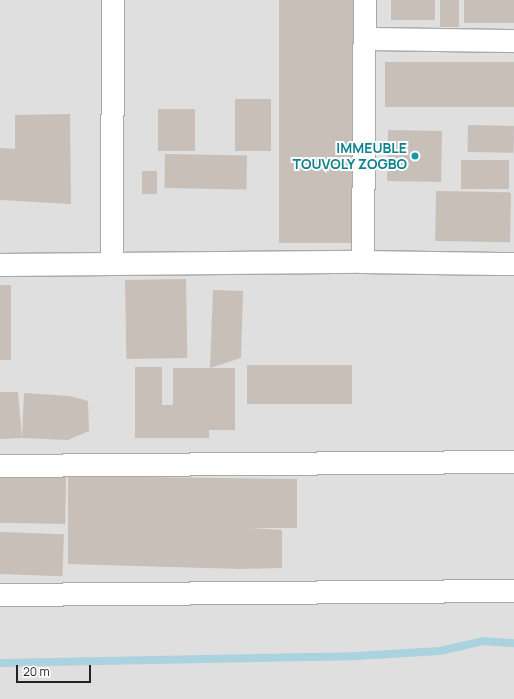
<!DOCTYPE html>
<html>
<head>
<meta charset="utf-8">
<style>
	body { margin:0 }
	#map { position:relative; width:514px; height:699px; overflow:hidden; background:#f2efe9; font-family:Manrope,sans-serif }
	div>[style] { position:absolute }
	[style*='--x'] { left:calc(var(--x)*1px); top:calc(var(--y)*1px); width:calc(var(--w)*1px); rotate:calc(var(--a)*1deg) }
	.residential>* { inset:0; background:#e0dfdf; transform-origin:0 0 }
	.stream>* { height:8px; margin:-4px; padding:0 4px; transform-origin:4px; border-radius:4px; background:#aad3df }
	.building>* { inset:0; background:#c7bfb8; transform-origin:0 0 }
	.roads { filter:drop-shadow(1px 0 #a9a9a9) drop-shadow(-1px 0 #a9a9a9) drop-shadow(0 1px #a9a9a9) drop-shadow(0 -1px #a9a9a9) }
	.minor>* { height:22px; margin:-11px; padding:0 11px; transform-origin:11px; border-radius:11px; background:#fff }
	.dots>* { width:11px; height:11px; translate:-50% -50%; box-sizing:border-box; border:2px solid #fff; border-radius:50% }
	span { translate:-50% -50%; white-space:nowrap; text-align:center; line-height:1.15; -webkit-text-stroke:4px #fff; paint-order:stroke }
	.culture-label { font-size:14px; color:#0d838f; font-weight:700 }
	.right { translate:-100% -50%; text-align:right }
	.scale { position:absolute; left:16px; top:665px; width:75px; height:18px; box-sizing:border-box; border:2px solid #222; border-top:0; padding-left:5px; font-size:12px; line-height:14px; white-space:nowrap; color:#222; -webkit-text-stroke:3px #fff; paint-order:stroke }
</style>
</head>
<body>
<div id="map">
	<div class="residential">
		<i style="left:0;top:0;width:514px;height:699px"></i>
	</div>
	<div class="stream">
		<i style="--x:0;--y:663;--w:356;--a:-1.1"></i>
		<i style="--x:356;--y:656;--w:84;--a:-3.4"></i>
		<i style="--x:440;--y:651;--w:44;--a:-13.1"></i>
		<i style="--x:483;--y:641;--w:31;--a:4"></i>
	</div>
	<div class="building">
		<i style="left:279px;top:0;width:79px;height:243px"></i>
		<i style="left:391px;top:0;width:44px;height:20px"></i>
		<i style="left:440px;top:0;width:19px;height:27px"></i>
		<i style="left:464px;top:0;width:50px;height:23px"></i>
		<i style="left:385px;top:62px;width:129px;height:45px"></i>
		<i style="left:235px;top:99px;width:36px;height:52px"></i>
		<i style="left:158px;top:109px;width:37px;height:42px"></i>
		<i style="clip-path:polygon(70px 114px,71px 204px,0 200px,0 148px,15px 149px,15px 115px)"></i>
		<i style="left:468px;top:125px;width:46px;height:27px;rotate:1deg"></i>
		<i style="left:388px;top:130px;width:54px;height:51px;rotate:1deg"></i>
		<i style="left:165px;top:154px;width:82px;height:34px;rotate:1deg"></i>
		<i style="left:461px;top:160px;width:48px;height:29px"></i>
		<i style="left:142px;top:171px;width:15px;height:23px"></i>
		<i style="left:436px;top:191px;width:75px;height:50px;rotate:1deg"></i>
		<i style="left:186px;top:279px;width:79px;height:61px;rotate:89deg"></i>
		<i style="left:0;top:285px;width:11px;height:75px"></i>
		<i style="clip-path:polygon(213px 290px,243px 291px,241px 358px,210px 368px)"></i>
		<i style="left:247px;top:365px;width:105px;height:39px"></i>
		<i style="clip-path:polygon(135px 367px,162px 367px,162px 405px,173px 405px,173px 368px,235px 368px,235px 430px,209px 430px,209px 438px,135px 438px)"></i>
		<i style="clip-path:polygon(0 392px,18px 392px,22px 438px,0 439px)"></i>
		<i style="clip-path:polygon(24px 393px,70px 396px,88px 401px,89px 431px,68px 440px,22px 438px)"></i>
		<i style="clip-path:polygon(68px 476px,297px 479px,297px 528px,249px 528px,282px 530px,282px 568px,240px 569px,68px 564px)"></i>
		<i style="left:66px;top:477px;width:47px;height:66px;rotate:91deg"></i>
		<i style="left:0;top:532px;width:64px;height:42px;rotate:2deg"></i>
	</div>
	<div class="roads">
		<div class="minor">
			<i style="--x:365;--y:39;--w:149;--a:0.8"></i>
			<i style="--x:363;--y:262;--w:262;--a:-89.6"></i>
			<i style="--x:112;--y:264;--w:264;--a:-89.8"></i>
			<i style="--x:0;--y:265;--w:363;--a:-0.5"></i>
			<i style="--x:363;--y:262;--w:151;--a:0.8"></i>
			<i style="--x:0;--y:466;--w:514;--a:-0.45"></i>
			<i style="--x:0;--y:595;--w:514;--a:-0.45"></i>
		</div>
	</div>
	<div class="dots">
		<i style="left:415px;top:156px;background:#0f9aa8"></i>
	</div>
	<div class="culture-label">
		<span class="right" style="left:407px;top:156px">IMMEUBLE<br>TOUVOLY ZOGBO</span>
	</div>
	<div class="scale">20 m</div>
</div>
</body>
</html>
